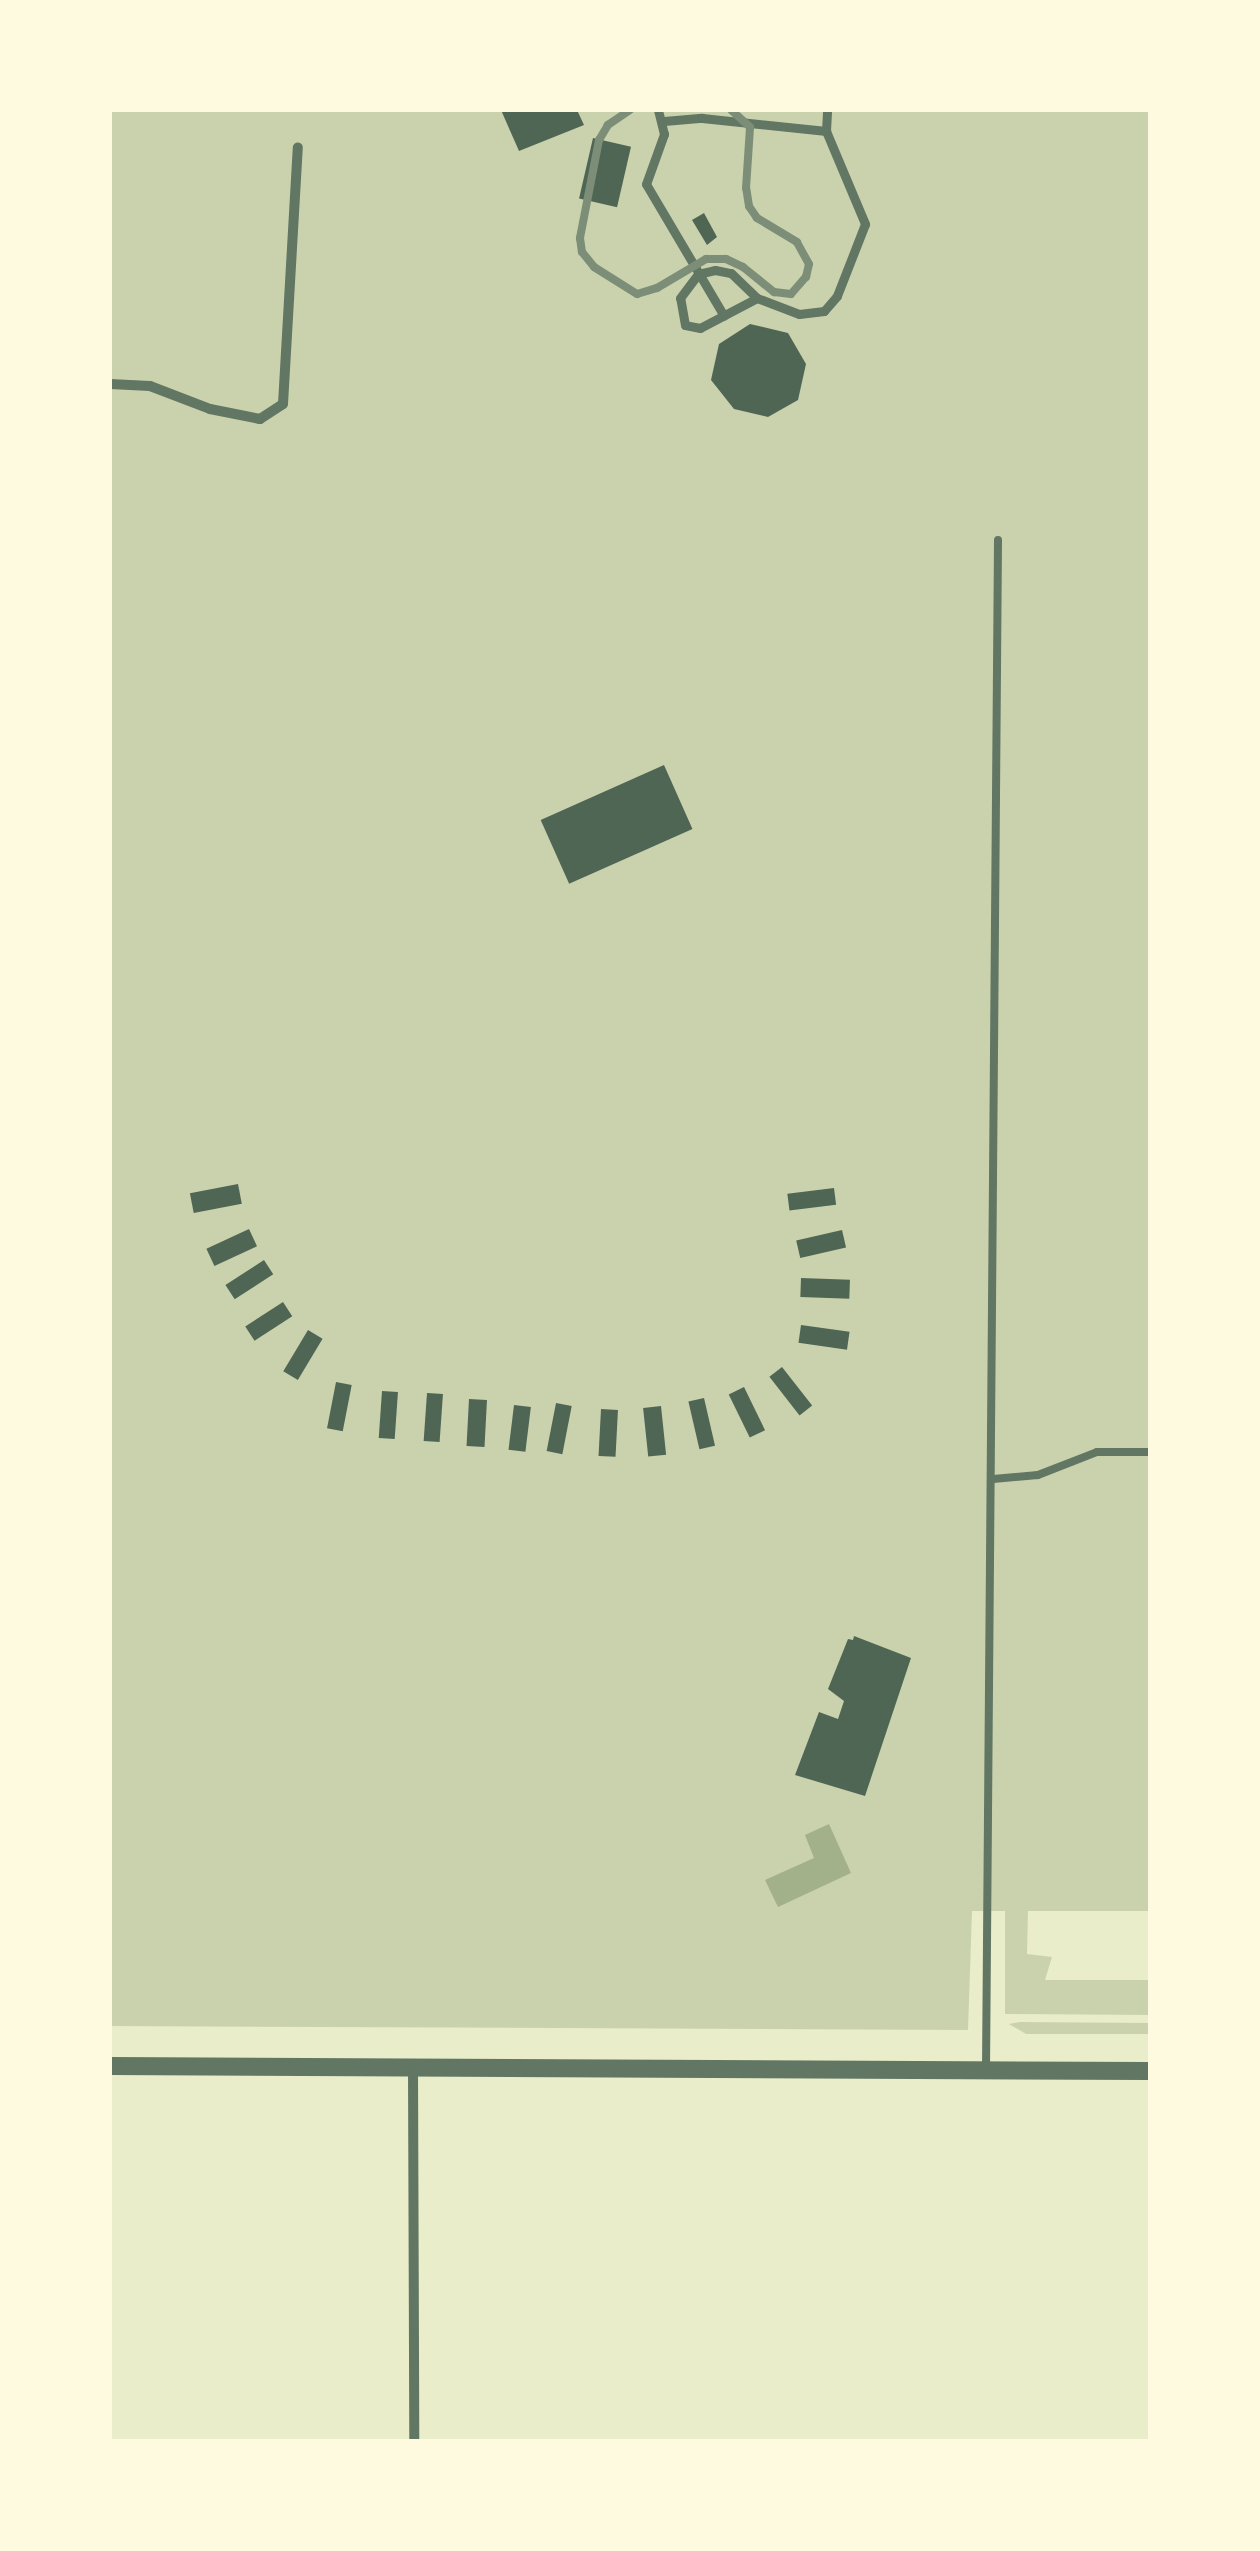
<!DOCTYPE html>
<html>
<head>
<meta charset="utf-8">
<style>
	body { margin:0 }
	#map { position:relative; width:1260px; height:2551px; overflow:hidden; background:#e9edc9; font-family:Rubik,sans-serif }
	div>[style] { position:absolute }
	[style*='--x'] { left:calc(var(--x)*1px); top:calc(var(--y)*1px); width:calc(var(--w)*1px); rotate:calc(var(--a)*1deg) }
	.green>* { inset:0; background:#cad2ad }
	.water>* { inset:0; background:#a3b18a }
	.building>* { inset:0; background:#4f6655; transform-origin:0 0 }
	.service>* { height:8px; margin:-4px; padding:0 4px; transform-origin:4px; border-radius:4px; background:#617663 }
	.pedestrian>* { height:9px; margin:-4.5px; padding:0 4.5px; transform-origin:4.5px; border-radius:4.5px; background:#617663 }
	.minor>* { height:10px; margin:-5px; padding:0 5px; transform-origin:5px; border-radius:5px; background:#617663 }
	.tertiary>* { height:18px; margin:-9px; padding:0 9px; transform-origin:9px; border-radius:9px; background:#617663 }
	.rail>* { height:8px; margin:-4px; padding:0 4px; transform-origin:4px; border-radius:4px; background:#7c8e77 }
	span { translate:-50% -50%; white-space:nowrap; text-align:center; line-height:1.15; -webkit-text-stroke:8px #fefae0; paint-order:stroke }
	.frame { position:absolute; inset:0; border:112px solid #fefae0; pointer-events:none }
</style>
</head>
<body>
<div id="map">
	<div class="green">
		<i style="clip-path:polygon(110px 110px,1150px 110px,1150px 1911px,1028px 1911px,1027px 1954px,1052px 1957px,1045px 1980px,1150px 1980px,1150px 2015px,1005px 2014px,1005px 1911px,972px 1911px,968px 2030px,110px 2026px)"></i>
		<i style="clip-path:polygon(1020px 2022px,1150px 2023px,1150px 2034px,1026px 2034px,1009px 2024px)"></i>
	</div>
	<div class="water">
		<i style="clip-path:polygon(829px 1824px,851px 1873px,778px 1907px,765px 1880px,814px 1858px,805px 1835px)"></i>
	</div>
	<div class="building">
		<i style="clip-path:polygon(501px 110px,577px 110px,584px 125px,519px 151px)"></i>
		<i style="left:593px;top:138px;width:39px;height:62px;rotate:13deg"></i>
		<i style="clip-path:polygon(704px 213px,717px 237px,707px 245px,692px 220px)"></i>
		<i style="clip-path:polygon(750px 324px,788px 333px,806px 364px,798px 400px,768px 417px,734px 409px,711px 380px,719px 344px)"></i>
		<i style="left:664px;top:765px;width:70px;height:135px;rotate:66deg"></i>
		<i style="left:238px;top:1184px;width:20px;height:49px;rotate:79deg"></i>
		<i style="left:834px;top:1188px;width:17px;height:47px;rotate:83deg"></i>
		<i style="left:249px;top:1229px;width:19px;height:47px;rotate:65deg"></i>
		<i style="left:842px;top:1230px;width:18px;height:47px;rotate:77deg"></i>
		<i style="left:264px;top:1260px;width:17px;height:46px;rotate:57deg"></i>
		<i style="left:801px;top:1278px;width:49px;height:19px;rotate:2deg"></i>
		<i style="left:283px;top:1302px;width:17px;height:45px;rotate:57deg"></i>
		<i style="left:801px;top:1325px;width:49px;height:18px;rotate:8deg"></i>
		<i style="left:308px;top:1330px;width:17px;height:48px;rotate:31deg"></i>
		<i style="left:782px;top:1367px;width:49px;height:16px;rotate:52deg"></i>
		<i style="left:336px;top:1382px;width:16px;height:47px;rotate:11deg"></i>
		<i style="left:744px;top:1387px;width:48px;height:17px;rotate:64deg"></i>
		<i style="left:382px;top:1391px;width:16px;height:47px;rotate:4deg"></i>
		<i style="left:427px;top:1393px;width:16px;height:48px;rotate:4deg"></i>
		<i style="left:704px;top:1398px;width:49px;height:16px;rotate:77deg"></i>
		<i style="left:469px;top:1399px;width:18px;height:47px;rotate:3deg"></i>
		<i style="left:556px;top:1403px;width:16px;height:49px;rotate:11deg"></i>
		<i style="left:514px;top:1405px;width:17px;height:45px;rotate:7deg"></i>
		<i style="left:661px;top:1406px;width:49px;height:18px;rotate:84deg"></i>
		<i style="left:601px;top:1409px;width:17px;height:47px;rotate:3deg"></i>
		<i style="clip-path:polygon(854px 1636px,911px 1658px,865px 1796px,795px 1775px,819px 1712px,838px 1719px,844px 1701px,828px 1689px,848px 1639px,853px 1640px)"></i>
	</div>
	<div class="service">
		<i style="--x:993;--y:1479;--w:45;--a:-5.1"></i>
		<i style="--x:1038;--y:1475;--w:63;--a:-21.3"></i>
		<i style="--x:1097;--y:1452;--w:53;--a:0"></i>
		<i style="--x:986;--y:2069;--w:1529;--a:-89.55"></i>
	</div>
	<div class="pedestrian">
		<i style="--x:658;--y:110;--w:25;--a:76"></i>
		<i style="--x:664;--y:134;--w:53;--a:109.8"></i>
		<i style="--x:646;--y:184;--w:153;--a:59.4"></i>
		<i style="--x:664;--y:121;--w:38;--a:-5"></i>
		<i style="--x:702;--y:118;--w:125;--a:6"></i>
		<i style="--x:826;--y:131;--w:101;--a:67.2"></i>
		<i style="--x:865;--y:224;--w:77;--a:111.3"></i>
		<i style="--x:837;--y:296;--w:20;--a:131"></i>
		<i style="--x:824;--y:311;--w:25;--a:173"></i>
		<i style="--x:799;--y:314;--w:45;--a:-159.1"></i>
		<i style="--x:826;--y:131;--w:21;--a:-87"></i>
		<i style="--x:715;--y:270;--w:16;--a:11"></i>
		<i style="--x:731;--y:273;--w:36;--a:44"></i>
		<i style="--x:757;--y:298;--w:64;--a:152.2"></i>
		<i style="--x:700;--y:328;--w:15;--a:-169"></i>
		<i style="--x:685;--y:325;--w:27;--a:-100"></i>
		<i style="--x:680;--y:298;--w:30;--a:-53"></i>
		<i style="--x:698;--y:274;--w:17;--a:-13"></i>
	</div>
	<div class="minor">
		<i style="--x:110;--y:384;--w:40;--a:2.9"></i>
		<i style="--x:150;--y:386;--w:64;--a:21"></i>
		<i style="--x:210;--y:409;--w:51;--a:11.3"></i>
		<i style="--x:260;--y:419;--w:27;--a:-33"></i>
		<i style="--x:283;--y:404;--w:257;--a:-86.7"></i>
		<i style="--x:413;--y:2067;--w:374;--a:89.8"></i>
	</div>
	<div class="tertiary">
		<i style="--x:110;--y:2066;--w:1040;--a:0.28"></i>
	</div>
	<div class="rail">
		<i style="--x:630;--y:110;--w:27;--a:146"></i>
		<i style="--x:608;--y:125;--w:17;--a:121"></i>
		<i style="--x:599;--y:140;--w:100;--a:101"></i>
		<i style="--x:580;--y:238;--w:14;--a:82"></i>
		<i style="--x:582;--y:252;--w:19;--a:51"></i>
		<i style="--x:594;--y:267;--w:51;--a:32.1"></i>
		<i style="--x:637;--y:294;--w:21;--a:-17"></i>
		<i style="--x:657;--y:288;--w:57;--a:-30.6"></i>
		<i style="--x:706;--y:259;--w:20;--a:0"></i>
		<i style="--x:726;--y:259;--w:19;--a:25"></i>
		<i style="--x:743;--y:267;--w:40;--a:39"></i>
		<i style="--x:774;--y:292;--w:17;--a:7"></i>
		<i style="--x:791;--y:294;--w:23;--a:-49"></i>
		<i style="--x:806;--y:277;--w:13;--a:-77"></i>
		<i style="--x:809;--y:264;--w:25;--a:-119"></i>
		<i style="--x:797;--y:242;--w:47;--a:-149"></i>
		<i style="--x:757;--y:218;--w:14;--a:-124"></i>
		<i style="--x:749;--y:206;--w:18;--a:-99"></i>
		<i style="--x:746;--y:188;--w:61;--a:-86.2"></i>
		<i style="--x:750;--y:127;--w:25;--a:-138"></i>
	</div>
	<div class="frame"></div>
</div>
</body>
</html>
